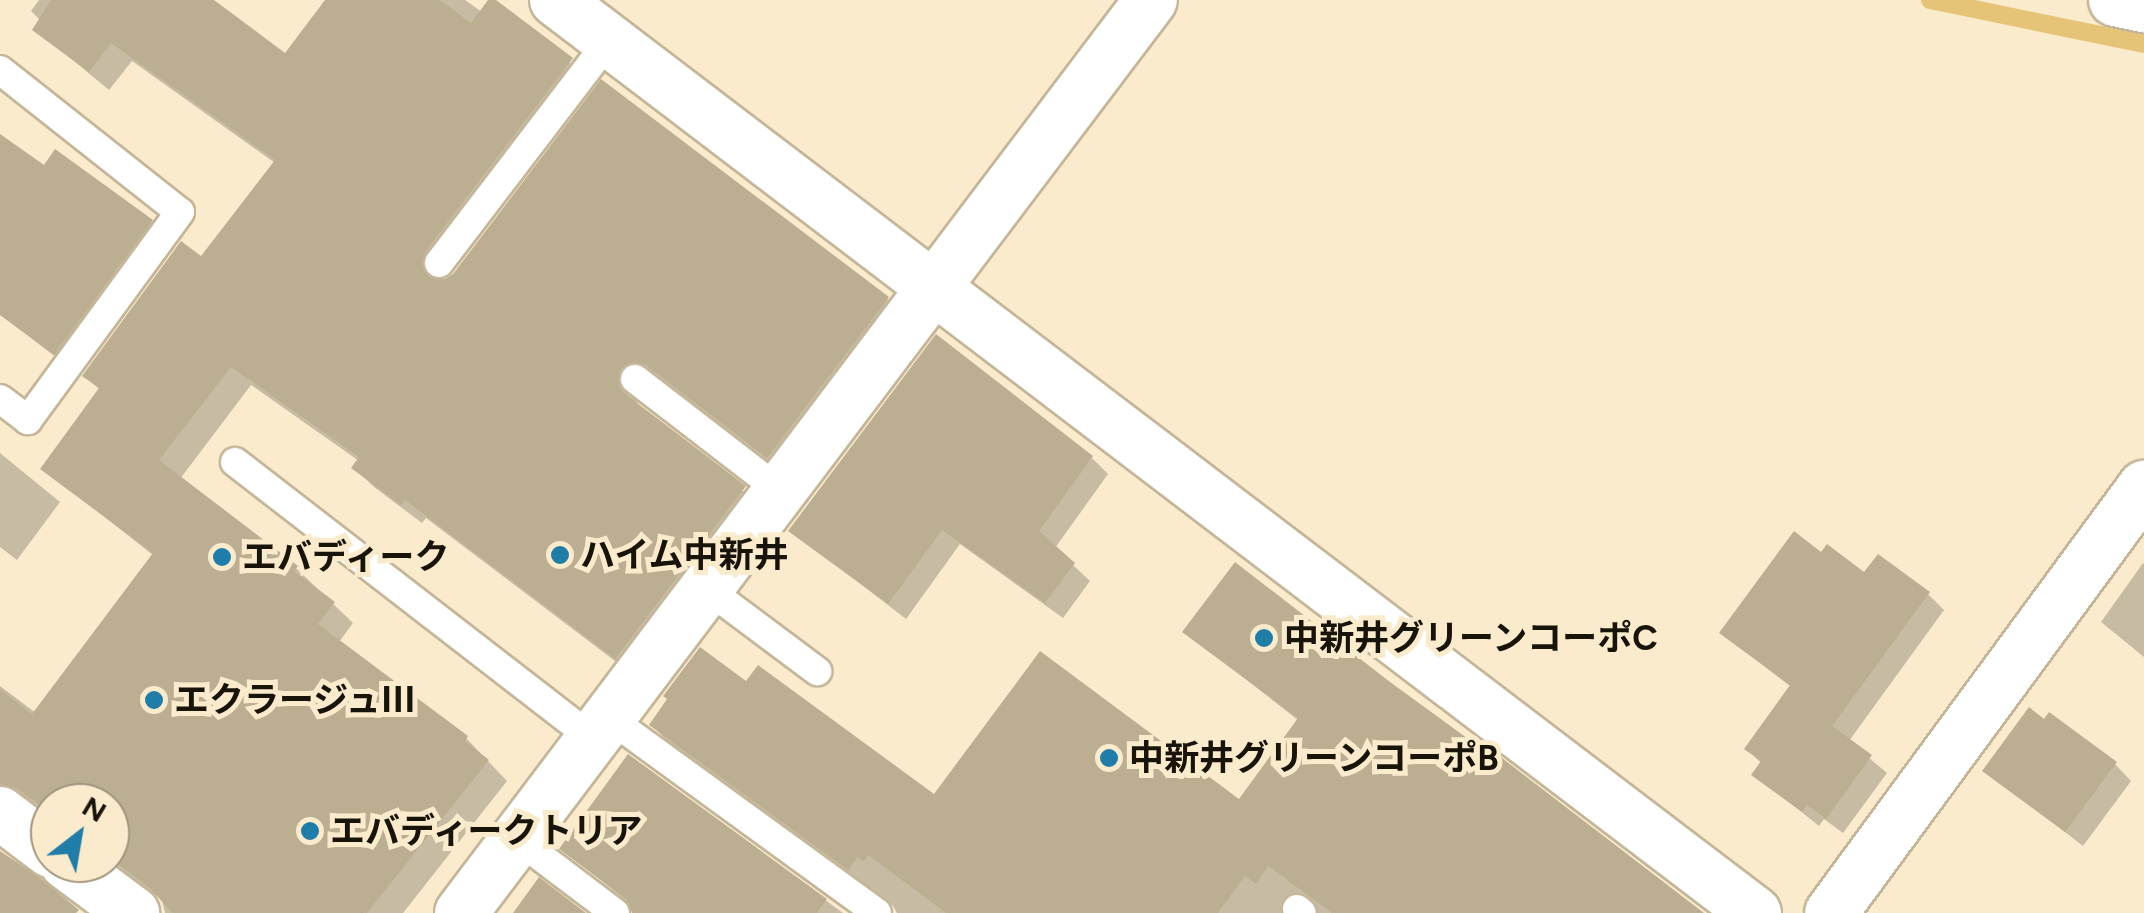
<!DOCTYPE html>
<html>
<head>
<meta charset="utf-8">
<style>
	body { margin:0 }
	#map { position:relative; width:2144px; height:913px; overflow:hidden; background:#f9ebcc; font-family:Figtree,"Noto Sans JP",sans-serif }
	div>[style] { position:absolute }
	[style*='--x'] { left:calc(var(--x)*1px); top:calc(var(--y)*1px); width:calc(var(--w)*1px); rotate:calc(var(--a)*1deg) }
	.shadow>* { inset:0; background:#0003 }
	.stream>* { height:18px; margin:-9px; padding:0 9px; transform-origin:9px; border-radius:9px; background:#e6c477 }
	.building>* { inset:0; background:#bcae91 }
	.roads { filter:drop-shadow(2px 0 #c4b699) drop-shadow(-2px 0 #c4b699) drop-shadow(0 2px #c4b699) drop-shadow(0 -2px #c4b699) }
	.lane>* { height:28px; margin:-14px; padding:0 14px; transform-origin:14px; border-radius:14px; background:#fff }
	.street>* { height:52px; margin:-26px; padding:0 26px; transform-origin:26px; border-radius:26px; background:#fff }
	.dots>* { width:28px; height:28px; translate:-50% -50%; box-sizing:border-box; border:5px solid #f9ebcc; border-radius:50% }
	span { translate:-50% -50%; white-space:nowrap; text-align:center; line-height:1.15; -webkit-text-stroke:10px #f9ebcc; paint-order:stroke }
	.poi-label { font-size:35px; color:#191409; font-weight:700 }
	.left { translate:0 -50%; text-align:left }
	.north { position:absolute; left:30px; top:783px; width:100px; height:100px; box-sizing:border-box; background:#f9ebcc; border:2px solid #9f957e; border-radius:50%; rotate:31deg; font-size:28px; font-weight:700; line-height:40px; text-align:center; color:#191409 }
	.north::after { content:''; display:block; margin:auto; width:35px; height:45px; background:#207ca9; clip-path:polygon(50% 0,100% 100%,50% 72%,0 100%) }
</style>
</head>
<body>
<div id="map">
	<div class="shadow">
		<i style="clip-path:polygon(39px 0,211px 0,286px 56px,328px 0,465px 0,482px 12px,492px 0,591px 80px,444px 273px,442px 284px,887px 299px,907px 319px,788px 476px,668px 384px,650px 381px,640px 389px,637px 406px,764px 508px,636px 677px,426px 518px,422px 523px,374px 487px,354px 468px,359px 461px,251px 385px,180px 479px,296px 568px,353px 623px,339px 642px,466px 738px,507px 781px,403px 913px,165px 913px,162px 900px,110px 860px,110px 803px,50px 803px,50px 815px,24px 802px,0 811px,0 686px,36px 713px,154px 556px,44px 469px,100px 390px,85px 375px,202px 260px,275px 163px,132px 61px,109px 90px,35px 29px,41px 21px,31px 11px)"></i>
		<i style="clip-path:polygon(0 137px,44px 169px,151px 222px,166px 237px,70px 368px,0 314px)"></i>
		<i style="clip-path:polygon(0 453px,60px 502px,17px 560px,0 547px)"></i>
		<i style="clip-path:polygon(1092px 458px,1108px 474px,1055px 548px,1090px 581px,1063px 618px,960px 544px,906px 619px,791px 530px)"></i>
		<i style="clip-path:polygon(1822px 556px,1864px 575px,1928px 594px,1944px 610px,1849px 741px,1887px 773px,1843px 833px,1824px 819px,1819px 826px,1754px 774px,1762px 764px,1747px 749px,1791px 687px,1722px 633px)"></i>
		<i style="clip-path:polygon(2143px 563px,2144px 564px,2144px 657px,2101px 622px)"></i>
		<i style="clip-path:polygon(1186px 632px,1388px 684px,1702px 913px,897px 913px,893px 906px,670px 744px,652px 725px,747px 685px,935px 798px,1239px 802px,1299px 721px)"></i>
		<i style="clip-path:polygon(629px 757px,843px 913px,635px 913px,631px 905px,562px 848px)"></i>
		<i style="clip-path:polygon(2115px 764px,2131px 781px,2083px 846px,1986px 771px)"></i>
	</div>
	<div class="stream">
		<i style="--x:1930;--y:0;--w:218;--a:11.6"></i>
	</div>
	<div class="building">
		<i style="clip-path:polygon(51px 0,214px 0,285px 53px,325px 0,440px 0,471px 23px,488px 0,496px 0,573px 58px,425px 252px,423px 269px,429px 277px,445px 279px,453px 274px,601px 79px,889px 297px,767px 458px,646px 365px,629px 363px,621px 369px,619px 385px,624px 393px,746px 486px,615px 659px,405px 500px,401px 505px,351px 468px,359px 457px,231px 367px,159px 460px,298px 566px,294px 571px,335px 602px,318px 624px,468px 736px,465px 741px,489px 760px,367px 913px,172px 913px,151px 889px,110px 858px,110px 803px,50px 803px,50px 813px,18px 789px,0 784px,0 689px,32px 714px,153px 553px,40px 469px,99px 388px,82px 376px,181px 241px,201px 256px,275px 160px,111px 43px,89px 72px,32px 30px)"></i>
		<i style="clip-path:polygon(0 134px,44px 165px,55px 149px,153px 220px,54px 355px,0 315px)"></i>
		<i style="clip-path:polygon(936px 334px,1093px 456px,1039px 531px,1075px 563px,1045px 603px,942px 530px,888px 604px,788px 531px)"></i>
		<i style="clip-path:polygon(1794px 531px,1821px 552px,1827px 544px,1864px 572px,1878px 554px,1930px 592px,1832px 726px,1872px 755px,1826px 819px,1807px 805px,1802px 812px,1751px 775px,1761px 761px,1744px 749px,1790px 685px,1719px 633px)"></i>
		<i style="clip-path:polygon(1235px 562px,1390px 682px,1482px 749px,1485px 745px,1704px 913px,1332px 913px,1268px 866px,1256px 884px,1245px 876px,1218px 913px,946px 913px,868px 855px,864px 861px,858px 857px,848px 870px,649px 725px,667px 699px,663px 696px,700px 647px,746px 681px,758px 665px,934px 794px,1040px 651px,1239px 799px,1298px 718px,1182px 632px)"></i>
		<i style="clip-path:polygon(2029px 707px,2044px 719px,2049px 712px,2117px 762px,2065px 832px,1982px 771px)"></i>
		<i style="clip-path:polygon(628px 754px,827px 899px,817px 913px,632px 913px,626px 899px,559px 849px)"></i>
		<i style="clip-path:polygon(0 851px,42px 879px,79px 910px,76px 913px,0 913px)"></i>
		<i style="clip-path:polygon(539px 877px,586px 913px,513px 913px)"></i>
	</div>
	<div class="roads">
		<div class="lane">
			<i style="--x:0;--y:70;--w:229;--a:38.3"></i>
			<i style="--x:180;--y:212;--w:258;--a:126.2"></i>
			<i style="--x:28;--y:420;--w:35;--a:-143"></i>
			<i style="--x:439;--y:263;--w:282;--a:-52.6"></i>
			<i style="--x:635;--y:379;--w:180;--a:37.6"></i>
			<i style="--x:235;--y:462;--w:453;--a:37.7"></i>
			<i style="--x:706;--y:588;--w:139;--a:36.8"></i>
			<i style="--x:609;--y:718;--w:331;--a:36"></i>
			<i style="--x:516;--y:838;--w:124;--a:37.1"></i>
			<i style="--x:1297;--y:909;--w:6;--a:39"></i>
		</div>
		<div class="street">
			<i style="--x:556;--y:0;--w:1507;--a:37.29"></i>
			<i style="--x:2115;--y:0;--w:30;--a:12"></i>
			<i style="--x:0;--y:813;--w:63;--a:37.2"></i>
			<i style="--x:66;--y:863;--w:84;--a:36.7"></i>
			<i style="--x:461;--y:913;--w:1144;--a:-52.92"></i>
			<i style="--x:1831;--y:913;--w:529;--a:-53.69"></i>
		</div>
	</div>
	<div class="dots">
		<i style="left:560px;top:555px;background:#207ca9"></i>
		<i style="left:222px;top:557px;background:#207ca9"></i>
		<i style="left:1264px;top:638px;background:#207ca9"></i>
		<i style="left:154px;top:700px;background:#207ca9"></i>
		<i style="left:1109px;top:758px;background:#207ca9"></i>
		<i style="left:310px;top:831px;background:#207ca9"></i>
	</div>
	<div class="poi-label">
		<span class="left" style="left:580px;top:555px">ハイム中新井</span>
		<span class="left" style="left:242px;top:557px">エバディーク</span>
		<span class="left" style="left:1284px;top:638px">中新井グリーンコーポC</span>
		<span class="left" style="left:174px;top:700px">エクラージュⅢ</span>
		<span class="left" style="left:1129px;top:758px">中新井グリーンコーポB</span>
		<span class="left" style="left:330px;top:831px">エバディークトリア</span>
	</div>
	<div class="north">N</div>
</div>
</body>
</html>
